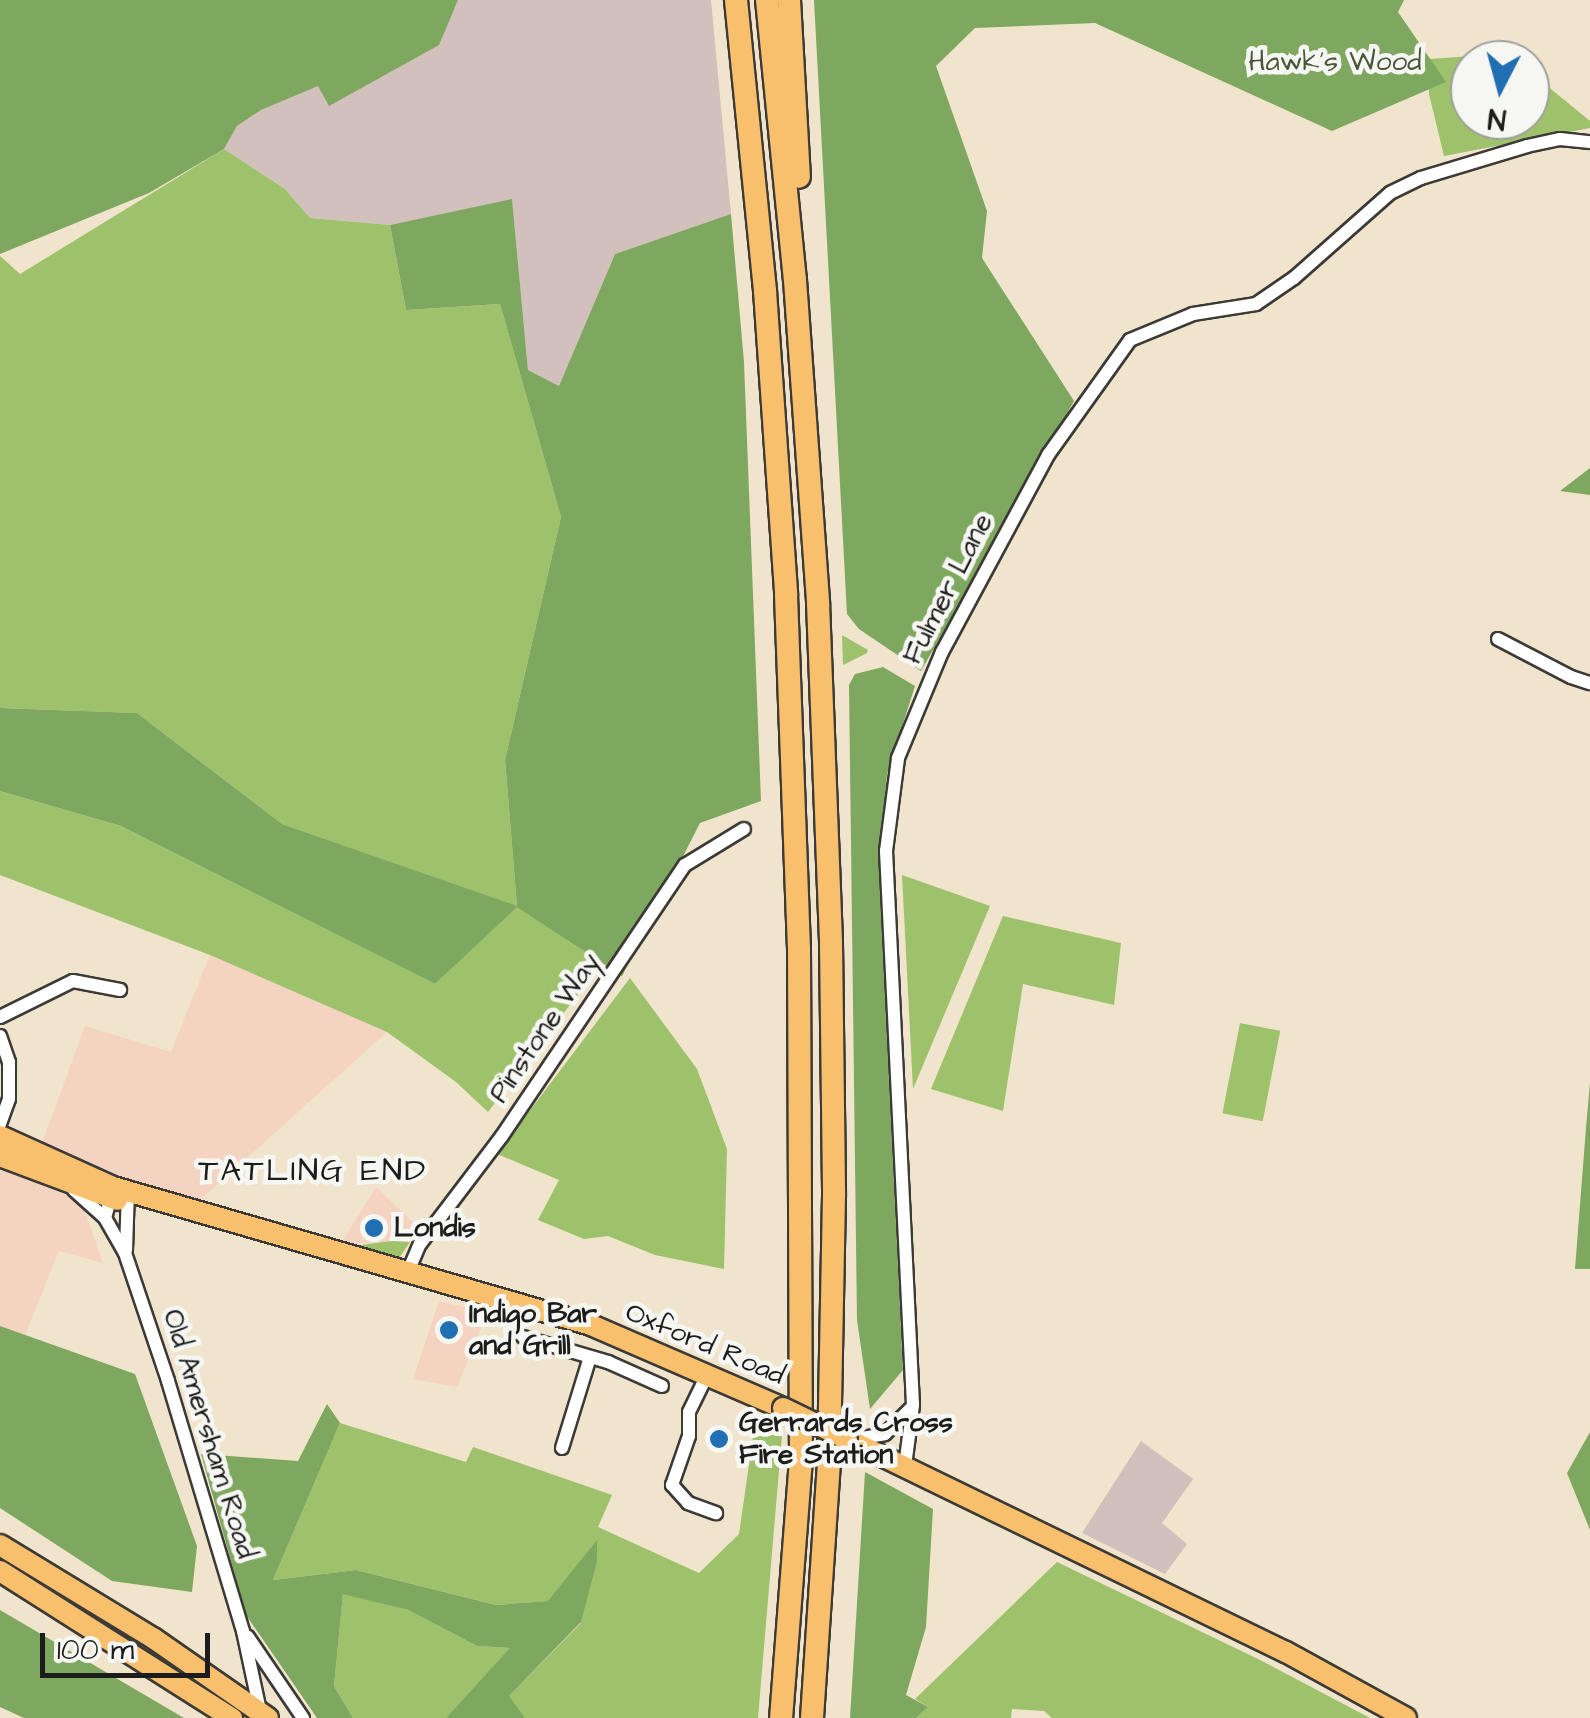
<!DOCTYPE html>
<html>
<head>
<meta charset="utf-8">
<style>
	body { margin:0 }
	#map { position:relative; width:1590px; height:1718px; overflow:hidden; background:#f0e4cc; font-family:"Architects Daughter",sans-serif }
	div>[style] { position:absolute }
	[style*='--x'] { left:calc(var(--x)*1px); top:calc(var(--y)*1px); width:calc(var(--w)*1px); rotate:calc(var(--a)*1deg) }
	.built>* { inset:0; background:#f5d3c1 }
	.industrial>* { inset:0; background:#d1c0bc }
	.green>* { inset:0; background:#9ec16b; transform-origin:0 0 }
	.forest>* { inset:0; background:#7ea75f }
	.roads { filter:drop-shadow(2px 0 #3c3a36) drop-shadow(-2px 0 #3c3a36) drop-shadow(0 2px #3c3a36) drop-shadow(0 -2px #3c3a36) }
	.minor>* { height:12px; margin:-6px; padding:0 6px; transform-origin:6px; border-radius:6px; background:#fff }
	.primary>* { height:20px; margin:-10px; padding:0 10px; transform-origin:10px; border-radius:10px; background:#f8bf6c }
	.trunk>* { height:20px; margin:-10px; padding:0 10px; transform-origin:10px; border-radius:10px; background:#f8bf6c }
	.motorway>* { height:22px; margin:-11px; padding:0 11px; transform-origin:11px; border-radius:11px; background:#f8bf6c }
	.bridges { filter:drop-shadow(2px 0 #3c3a36) drop-shadow(-2px 0 #3c3a36) drop-shadow(0 2px #3c3a36) drop-shadow(0 -2px #3c3a36) }
	.primary-bridge>* { height:20px; margin:-10px; padding:0 10px; transform-origin:10px; border-radius:10px; background:#f8bf6c }
	.dots>* { width:28px; height:28px; translate:-50% -50%; box-sizing:border-box; border:5px solid #f6f6f2; border-radius:50% }
	span { translate:-50% -50%; white-space:nowrap; text-align:center; line-height:1.15; -webkit-text-stroke:9px #f6f6f2; paint-order:stroke }
	.park-label { font-size:28px; color:#4a5638 }
	.street-label { font-size:28px; color:#1c1c1c }
	.poi-label { font-size:28px; color:#1c1c1c; font-weight:700 }
	.left { translate:0 -50%; text-align:left }
	.quarter-label { font-size:32px; color:#1c1c1c; letter-spacing:2.5px }
	.north { position:absolute; left:1450px; top:40px; width:100px; height:100px; box-sizing:border-box; background:#f6f6f2; border:2px solid #9f9f9c; border-radius:50%; rotate:186deg; font-size:28px; font-weight:700; line-height:40px; text-align:center; color:#1c1c1c }
	.north::after { content:''; display:block; margin:auto; width:35px; height:45px; background:#1f6fb2; clip-path:polygon(50% 0,100% 100%,50% 72%,0 100%) }
	.scale { position:absolute; left:40px; top:1633px; width:170px; height:45px; box-sizing:border-box; border:5px solid #1c1c1c; border-top:0; padding-left:12px; font-size:30px; line-height:35px; white-space:nowrap; color:#1c1c1c; -webkit-text-stroke:8px #f6f6f2; paint-order:stroke }
</style>
</head>
<body>
<div id="map">
	<div class="built">
		<i style="clip-path:polygon(210px 955px,387px 1032px,199px 1201px,131px 1182px,42px 1143px,85px 1026px,171px 1052px)"></i>
		<i style="clip-path:polygon(0 1165px,82px 1203px,103px 1263px,59px 1251px,25px 1335px,0 1326px)"></i>
		<i style="clip-path:polygon(376px 1187px,418px 1227px,386px 1244px,342px 1242px)"></i>
		<i style="clip-path:polygon(439px 1301px,487px 1313px,457px 1387px,413px 1379px)"></i>
	</div>
	<div class="industrial">
		<i style="clip-path:polygon(458px 0,711px 0,731px 214px,615px 254px,559px 386px,528px 370px,512px 200px,390px 225px,310px 218px,285px 189px,224px 149px,237px 126px,261px 110px,319px 85px,329px 106px,455px 8px)"></i>
		<i style="clip-path:polygon(1141px 1441px,1193px 1479px,1162px 1523px,1187px 1544px,1165px 1574px,1082px 1533px)"></i>
	</div>
	<div class="green">
		<i style="clip-path:polygon(1501px 54px,1511px 60px,1470px 60px,1470px 120px,1530px 120px,1530px 72px,1590px 121px,1590px 128px,1444px 156px,1429px 94px,1429px 59px)"></i>
		<i style="clip-path:polygon(224px 149px,285px 189px,310px 218px,390px 225px,406px 310px,500px 304px,561px 517px,505px 760px,517px 906px,602px 963px,488px 1112px,456px 1082px,387px 1032px,210px 955px,0 875px,0 791px,121px 826px,435px 984px,516px 906px,282px 824px,137px 713px,0 708px,0 256px,20px 274px)"></i>
		<i style="clip-path:polygon(842px 635px,868px 650px,867px 653px,843px 665px)"></i>
		<i style="clip-path:polygon(902px 875px,990px 906px,913px 1089px)"></i>
		<i style="clip-path:polygon(1003px 916px,1121px 943px,1114px 1005px,1023px 984px,1003px 1111px,931px 1089px)"></i>
		<i style="clip-path:polygon(630px 978px,697px 1069px,727px 1149px,724px 1269px,655px 1255px,608px 1236px,584px 1239px,538px 1220px,559px 1180px,497px 1154px)"></i>
		<i style="left:1240px;top:1023px;width:41px;height:92px;rotate:11deg"></i>
		<i style="clip-path:polygon(392px 1241px,410px 1242px,397px 1261px,357px 1252px,361px 1245px)"></i>
		<i style="clip-path:polygon(340px 1423px,466px 1462px,473px 1447px,612px 1495px,598px 1527px,699px 1573px,739px 1534px,755px 1423px,783px 1423px,758px 1718px,525px 1718px,508px 1697px,581px 1623px,549px 1601px,496px 1605px,356px 1570px,273px 1580px)"></i>
		<i style="clip-path:polygon(1057px 1562px,1260px 1660px,1370px 1718px,1052px 1718px,1044px 1711px,1012px 1709px,1011px 1718px,916px 1718px,928px 1707px,915px 1699px)"></i>
		<i style="clip-path:polygon(343px 1593px,408px 1610px,477px 1646px,511px 1648px,446px 1718px,353px 1718px,334px 1686px)"></i>
	</div>
	<div class="forest">
		<i style="clip-path:polygon(0 0,458px 0,439px 45px,329px 106px,318px 86px,261px 110px,237px 126px,224px 149px,149px 193px,0 254px)"></i>
		<i style="clip-path:polygon(814px 0,1404px 0,1398px 12px,1446px 82px,1332px 131px,1095px 23px,975px 28px,936px 66px,987px 211px,982px 258px,1074px 401px,921px 671px,859px 629px,847px 614px)"></i>
		<i style="clip-path:polygon(512px 199px,528px 370px,559px 386px,615px 254px,731px 214px,744px 362px,761px 801px,700px 823px,622px 976px,517px 907px,435px 984px,121px 826px,0 791px,0 708px,137px 713px,282px 824px,517px 906px,505px 760px,561px 517px,500px 304px,406px 310px,390px 225px)"></i>
		<i style="clip-path:polygon(1590px 468px,1590px 495px,1560px 491px)"></i>
		<i style="clip-path:polygon(883px 667px,915px 686px,887px 774px,879px 873px,903px 1370px,870px 1409px,857px 1320px,849px 685px,855px 674px)"></i>
		<i style="clip-path:polygon(1590px 1083px,1590px 1269px,1575px 1269px,1586px 1128px)"></i>
		<i style="clip-path:polygon(0 1326px,135px 1374px,197px 1546px,192px 1592px,112px 1581px,0 1508px)"></i>
		<i style="clip-path:polygon(327px 1404px,340px 1423px,273px 1580px,356px 1570px,496px 1605px,548px 1601px,597px 1540px,597px 1561px,581px 1622px,509px 1696px,525px 1718px,446px 1718px,510px 1648px,477px 1646px,408px 1610px,343px 1594px,334px 1686px,353px 1718px,317px 1718px,246px 1615px,201px 1454px,298px 1461px)"></i>
		<i style="clip-path:polygon(1590px 1432px,1590px 1530px,1567px 1473px)"></i>
		<i style="clip-path:polygon(865px 1472px,933px 1509px,926px 1627px,906px 1695px,928px 1707px,916px 1718px,850px 1718px)"></i>
		<i style="clip-path:polygon(0 1610px,184px 1718px,24px 1718px,0 1707px)"></i>
	</div>
	<div class="roads">
		<div class="minor">
			<i style="--x:1498;--y:639;--w:82;--a:27.5"></i>
			<i style="--x:1571;--y:677;--w:20;--a:18"></i>
			<i style="--x:0;--y:1017;--w:81;--a:-26.3"></i>
			<i style="--x:73;--y:981;--w:48;--a:10.8"></i>
			<i style="--x:0;--y:1036;--w:28;--a:71"></i>
			<i style="--x:9;--y:1062;--w:37;--a:90"></i>
			<i style="--x:9;--y:1099;--w:27;--a:110"></i>
			<i style="--x:74;--y:1190;--w:42;--a:42.1"></i>
			<i style="--x:112;--y:1192;--w:27;--a:105"></i>
			<i style="--x:105;--y:1218;--w:40;--a:60.3"></i>
			<i style="--x:125;--y:1253;--w:135;--a:71.4"></i>
			<i style="--x:168;--y:1381;--w:261;--a:73.3"></i>
			<i style="--x:243;--y:1631;--w:87;--a:78"></i>
			<i style="--x:126;--y:1250;--w:59;--a:-88.1"></i>
			<i style="--x:407;--y:1274;--w:33;--a:-67"></i>
			<i style="--x:420;--y:1244;--w:136;--a:-52.8"></i>
			<i style="--x:502;--y:1136;--w:327;--a:-56"></i>
			<i style="--x:685;--y:865;--w:69;--a:-31.4"></i>
			<i style="--x:523;--y:1337;--w:89;--a:16.4"></i>
			<i style="--x:608;--y:1362;--w:59;--a:24"></i>
			<i style="--x:708;--y:1373;--w:43;--a:116"></i>
			<i style="--x:689;--y:1412;--w:24;--a:90"></i>
			<i style="--x:689;--y:1436;--w:52;--a:109.1"></i>
			<i style="--x:672;--y:1485;--w:24;--a:48"></i>
			<i style="--x:688;--y:1503;--w:30;--a:20"></i>
			<i style="--x:855;--y:1439;--w:30;--a:-9"></i>
			<i style="--x:885;--y:1434;--w:38;--a:-45"></i>
			<i style="--x:562;--y:1448;--w:95;--a:-72.9"></i>
			<i style="--x:905;--y:1466;--w:62;--a:-82.5"></i>
			<i style="--x:913;--y:1405;--w:555;--a:-92.79"></i>
			<i style="--x:886;--y:851;--w:94;--a:-82.6"></i>
			<i style="--x:898;--y:758;--w:115;--a:-67.5"></i>
			<i style="--x:942;--y:652;--w:224;--a:-61.7"></i>
			<i style="--x:1048;--y:455;--w:141;--a:-54.5"></i>
			<i style="--x:1130;--y:340;--w:68;--a:-22.4"></i>
			<i style="--x:1193;--y:314;--w:64;--a:-9"></i>
			<i style="--x:1256;--y:304;--w:46;--a:-34.4"></i>
			<i style="--x:1294;--y:278;--w:128;--a:-41.5"></i>
			<i style="--x:1390;--y:193;--w:34;--a:-26"></i>
			<i style="--x:1421;--y:178;--w:111;--a:-16.8"></i>
			<i style="--x:1527;--y:146;--w:34;--a:-12"></i>
			<i style="--x:1560;--y:139;--w:30;--a:6"></i>
			<i style="--x:248;--y:1637;--w:98;--a:55.8"></i>
		</div>
		<div class="primary">
			<i style="--x:0;--y:1136;--w:124;--a:24.3"></i>
			<i style="--x:113;--y:1187;--w:498;--a:16.1"></i>
			<i style="--x:591;--y:1325;--w:209;--a:23.4"></i>
			<i style="--x:0;--y:1156;--w:125;--a:20.6"></i>
			<i style="--x:847;--y:1439;--w:488;--a:25.9"></i>
			<i style="--x:1286;--y:1652;--w:137;--a:28.8"></i>
		</div>
		<div class="trunk">
			<i style="--x:0;--y:1545;--w:179;--a:31.3"></i>
			<i style="--x:153;--y:1638;--w:140;--a:34.8"></i>
			<i style="--x:0;--y:1571;--w:275;--a:32.4"></i>
		</div>
		<div class="motorway">
			<i style="--x:736;--y:0;--w:292;--a:84.3"></i>
			<i style="--x:765;--y:291;--w:305;--a:86"></i>
			<i style="--x:786;--y:595;--w:353;--a:87.9"></i>
			<i style="--x:799;--y:948;--w:511;--a:89.78"></i>
			<i style="--x:801;--y:1459;--w:260;--a:94.4"></i>
			<i style="--x:767;--y:0;--w:281;--a:84.3"></i>
			<i style="--x:795;--y:280;--w:324;--a:85.9"></i>
			<i style="--x:818;--y:603;--w:340;--a:87.8"></i>
			<i style="--x:831;--y:943;--w:253;--a:89.3"></i>
			<i style="--x:834;--y:1196;--w:266;--a:91.1"></i>
			<i style="--x:829;--y:1462;--w:257;--a:93.8"></i>
			<i style="--x:789;--y:0;--w:177;--a:86.8"></i>
		</div>
	</div>
	<div class="bridges">
		<div class="primary-bridge">
			<i style="--x:783;--y:1408;--w:71;--a:25.8"></i>
		</div>
	</div>
	<div class="dots">
		<i style="left:374px;top:1228px;background:#1f6fb2"></i>
		<i style="left:449px;top:1330px;background:#1f6fb2"></i>
		<i style="left:719px;top:1439px;background:#1f6fb2"></i>
	</div>
	<div class="park-label">
		<span style="left:1335px;top:62px">Hawk's Wood</span>
	</div>
	<div class="street-label">
		<span style="left:948px;top:589px;rotate:-63deg">Fulmer Lane</span>
		<span style="left:545px;top:1028px;rotate:-56deg">Pinstone Way</span>
		<span style="left:705px;top:1344px;rotate:23deg">Oxford Road</span>
		<span style="left:209px;top:1434px;rotate:73deg">Old Amersham Road</span>
	</div>
	<div class="poi-label">
		<span class="left" style="left:394px;top:1228px">Londis</span>
		<span class="left" style="left:469px;top:1330px">Indigo Bar<br>and Grill</span>
		<span class="left" style="left:739px;top:1439px">Gerrards Cross<br>Fire Station</span>
	</div>
	<div class="quarter-label">
		<span style="left:313px;top:1171px">TATLING END</span>
	</div>
	<div class="north">N</div>
	<div class="scale">100 m</div>
</div>
</body>
</html>
